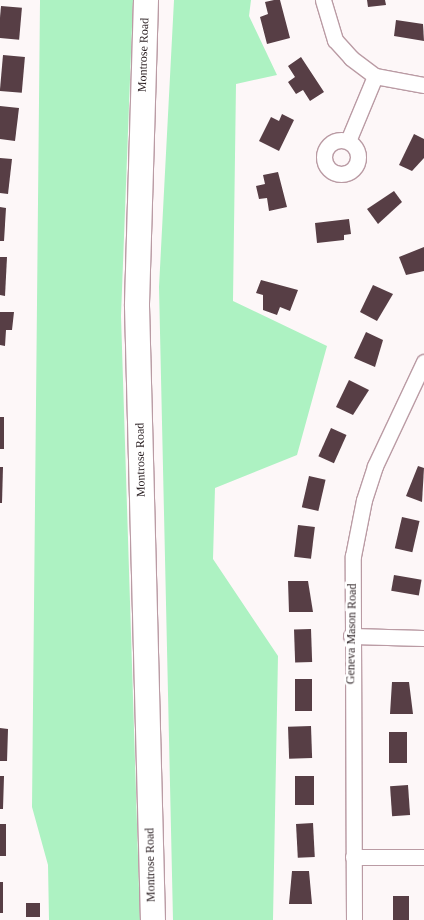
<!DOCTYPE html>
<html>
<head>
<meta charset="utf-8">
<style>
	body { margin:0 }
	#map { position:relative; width:424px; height:920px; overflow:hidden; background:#fdf7f8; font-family:"Times New Roman",serif }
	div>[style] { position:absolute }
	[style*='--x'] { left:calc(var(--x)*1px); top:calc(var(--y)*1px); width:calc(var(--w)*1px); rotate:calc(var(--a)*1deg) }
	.green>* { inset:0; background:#adf2c2 }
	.building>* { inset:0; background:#573e45; transform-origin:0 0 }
	.roads { filter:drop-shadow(1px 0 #ba9ba4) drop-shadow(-1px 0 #ba9ba4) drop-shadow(0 1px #ba9ba4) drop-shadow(0 -1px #ba9ba4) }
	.street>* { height:15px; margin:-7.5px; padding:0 7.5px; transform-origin:7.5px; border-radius:7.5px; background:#fff }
	.street>.ring { margin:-7.5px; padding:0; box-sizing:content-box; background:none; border:15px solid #fff; border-radius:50% }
	.primary>* { height:24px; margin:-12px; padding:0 12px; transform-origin:12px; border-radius:12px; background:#fff }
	span { translate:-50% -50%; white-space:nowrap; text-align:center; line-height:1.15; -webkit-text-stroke:5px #fff; paint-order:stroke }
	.street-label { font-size:12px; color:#2a1f22 }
</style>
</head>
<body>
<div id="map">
	<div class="green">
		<i style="clip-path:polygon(40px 0,133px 0,121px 316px,140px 920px,49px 920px,48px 865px,32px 807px)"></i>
		<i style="clip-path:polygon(174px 0,251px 0,249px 16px,277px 75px,236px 84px,233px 301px,327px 346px,297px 455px,215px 488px,213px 559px,278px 656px,273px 920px,173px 920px,159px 287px)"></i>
	</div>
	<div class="building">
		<i style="clip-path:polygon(274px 0,280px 0,290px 38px,267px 44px,260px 17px,268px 14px,265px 2px)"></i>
		<i style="clip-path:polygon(367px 0,385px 0,386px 5px,368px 7px)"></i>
		<i style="left:1px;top:6px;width:21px;height:32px;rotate:5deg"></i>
		<i style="clip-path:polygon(396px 20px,423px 24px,424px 41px,394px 36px)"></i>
		<i style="left:3px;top:55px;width:22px;height:36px;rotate:5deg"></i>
		<i style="clip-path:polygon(301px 57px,324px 92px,310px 101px,303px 90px,296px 94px,288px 82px,295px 77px,288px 66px)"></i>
		<i style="clip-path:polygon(0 106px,19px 108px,15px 141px,0 139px)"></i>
		<i style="clip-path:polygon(282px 114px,294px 120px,279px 151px,259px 141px,271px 117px,279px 121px)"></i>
		<i style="clip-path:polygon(414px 134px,424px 139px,424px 158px,412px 171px,399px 165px)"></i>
		<i style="clip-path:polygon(0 158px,12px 159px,8px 194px,0 193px)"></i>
		<i style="clip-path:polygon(278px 172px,287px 207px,269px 211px,267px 198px,259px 199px,256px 186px,265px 184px,263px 175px)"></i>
		<i style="clip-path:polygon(394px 191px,402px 202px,378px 224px,367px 209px)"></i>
		<i style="clip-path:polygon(0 207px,6px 208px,4px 241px,0 241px)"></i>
		<i style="clip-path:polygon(349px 219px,351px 234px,344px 235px,344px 240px,317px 243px,315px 223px)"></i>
		<i style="clip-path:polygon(424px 247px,424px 271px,406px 275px,399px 257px)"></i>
		<i style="clip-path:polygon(0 257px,7px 257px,5px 296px,0 295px)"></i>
		<i style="clip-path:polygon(261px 280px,298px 290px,290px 311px,280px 307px,277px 315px,263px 310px,263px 295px,256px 293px)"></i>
		<i style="clip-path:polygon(373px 285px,393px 294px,377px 321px,360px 312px)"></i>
		<i style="clip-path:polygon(0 312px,14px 312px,12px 330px,6px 330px,5px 346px,0 345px)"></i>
		<i style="clip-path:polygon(366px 332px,383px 340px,375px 367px,354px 358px)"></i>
		<i style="clip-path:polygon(349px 380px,369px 390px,353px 415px,336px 407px)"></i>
		<i style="left:0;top:417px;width:4px;height:32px"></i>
		<i style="left:331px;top:428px;width:17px;height:31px;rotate:24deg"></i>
		<i style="clip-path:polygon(418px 466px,424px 468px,422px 502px,406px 496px)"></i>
		<i style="clip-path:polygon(0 467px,3px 467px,2px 503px,0 503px)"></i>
		<i style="left:309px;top:476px;width:17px;height:32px;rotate:13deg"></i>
		<i style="left:402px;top:517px;width:18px;height:32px;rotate:13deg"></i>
		<i style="left:298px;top:525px;width:17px;height:32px;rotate:7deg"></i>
		<i style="left:394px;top:575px;width:28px;height:16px;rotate:10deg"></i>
		<i style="clip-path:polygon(288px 581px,308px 581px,313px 612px,289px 612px)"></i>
		<i style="left:311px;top:629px;width:33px;height:17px;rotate:88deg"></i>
		<i style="left:295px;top:679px;width:17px;height:32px"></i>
		<i style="clip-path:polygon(392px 682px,409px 682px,413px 714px,390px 714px)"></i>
		<i style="left:311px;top:726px;width:32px;height:23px;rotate:88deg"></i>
		<i style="clip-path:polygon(0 728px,8px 729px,7px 761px,0 761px)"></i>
		<i style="left:389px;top:732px;width:18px;height:31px"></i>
		<i style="clip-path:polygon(0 776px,4px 776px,3px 809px,0 809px)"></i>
		<i style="left:295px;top:776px;width:19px;height:29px"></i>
		<i style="left:408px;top:785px;width:30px;height:18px;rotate:86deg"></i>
		<i style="left:313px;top:823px;width:34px;height:17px;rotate:87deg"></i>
		<i style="left:0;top:824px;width:6px;height:32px"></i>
		<i style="clip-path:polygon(292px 871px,309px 871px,312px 904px,289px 904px)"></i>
		<i style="left:0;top:882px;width:3px;height:31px"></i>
		<i style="left:393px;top:896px;width:16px;height:24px"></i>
		<i style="left:26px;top:903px;width:14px;height:14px"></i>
	</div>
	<div class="roads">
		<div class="street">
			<i style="--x:323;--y:0;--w:42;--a:73.3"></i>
			<i style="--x:335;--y:40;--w:24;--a:48"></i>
			<i style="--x:351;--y:58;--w:30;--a:37"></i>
			<i style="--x:375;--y:76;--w:50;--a:10.4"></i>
			<i class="ring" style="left:324px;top:140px;width:19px;height:19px"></i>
			<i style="--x:348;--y:141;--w:70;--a:-67.4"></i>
			<i style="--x:351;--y:636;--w:73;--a:1.6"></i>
			<i style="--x:353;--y:857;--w:71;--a:0"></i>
			<i style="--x:354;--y:920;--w:364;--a:-90.2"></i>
			<i style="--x:353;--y:556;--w:57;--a:-78.9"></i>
			<i style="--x:364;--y:500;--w:36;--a:-72"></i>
			<i style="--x:375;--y:466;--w:115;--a:-64.8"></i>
		</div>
		<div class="primary">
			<i style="--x:146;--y:0;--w:306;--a:91.7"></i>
			<i style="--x:137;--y:306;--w:614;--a:88.51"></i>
		</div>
	</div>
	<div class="street-label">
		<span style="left:144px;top:55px;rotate:-88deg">Montrose Road</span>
		<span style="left:141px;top:460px;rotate:-91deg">Montrose Road</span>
		<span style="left:352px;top:634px;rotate:-89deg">Geneva Mason Road</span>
		<span style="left:151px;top:865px;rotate:-91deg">Montrose Road</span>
	</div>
</div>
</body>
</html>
